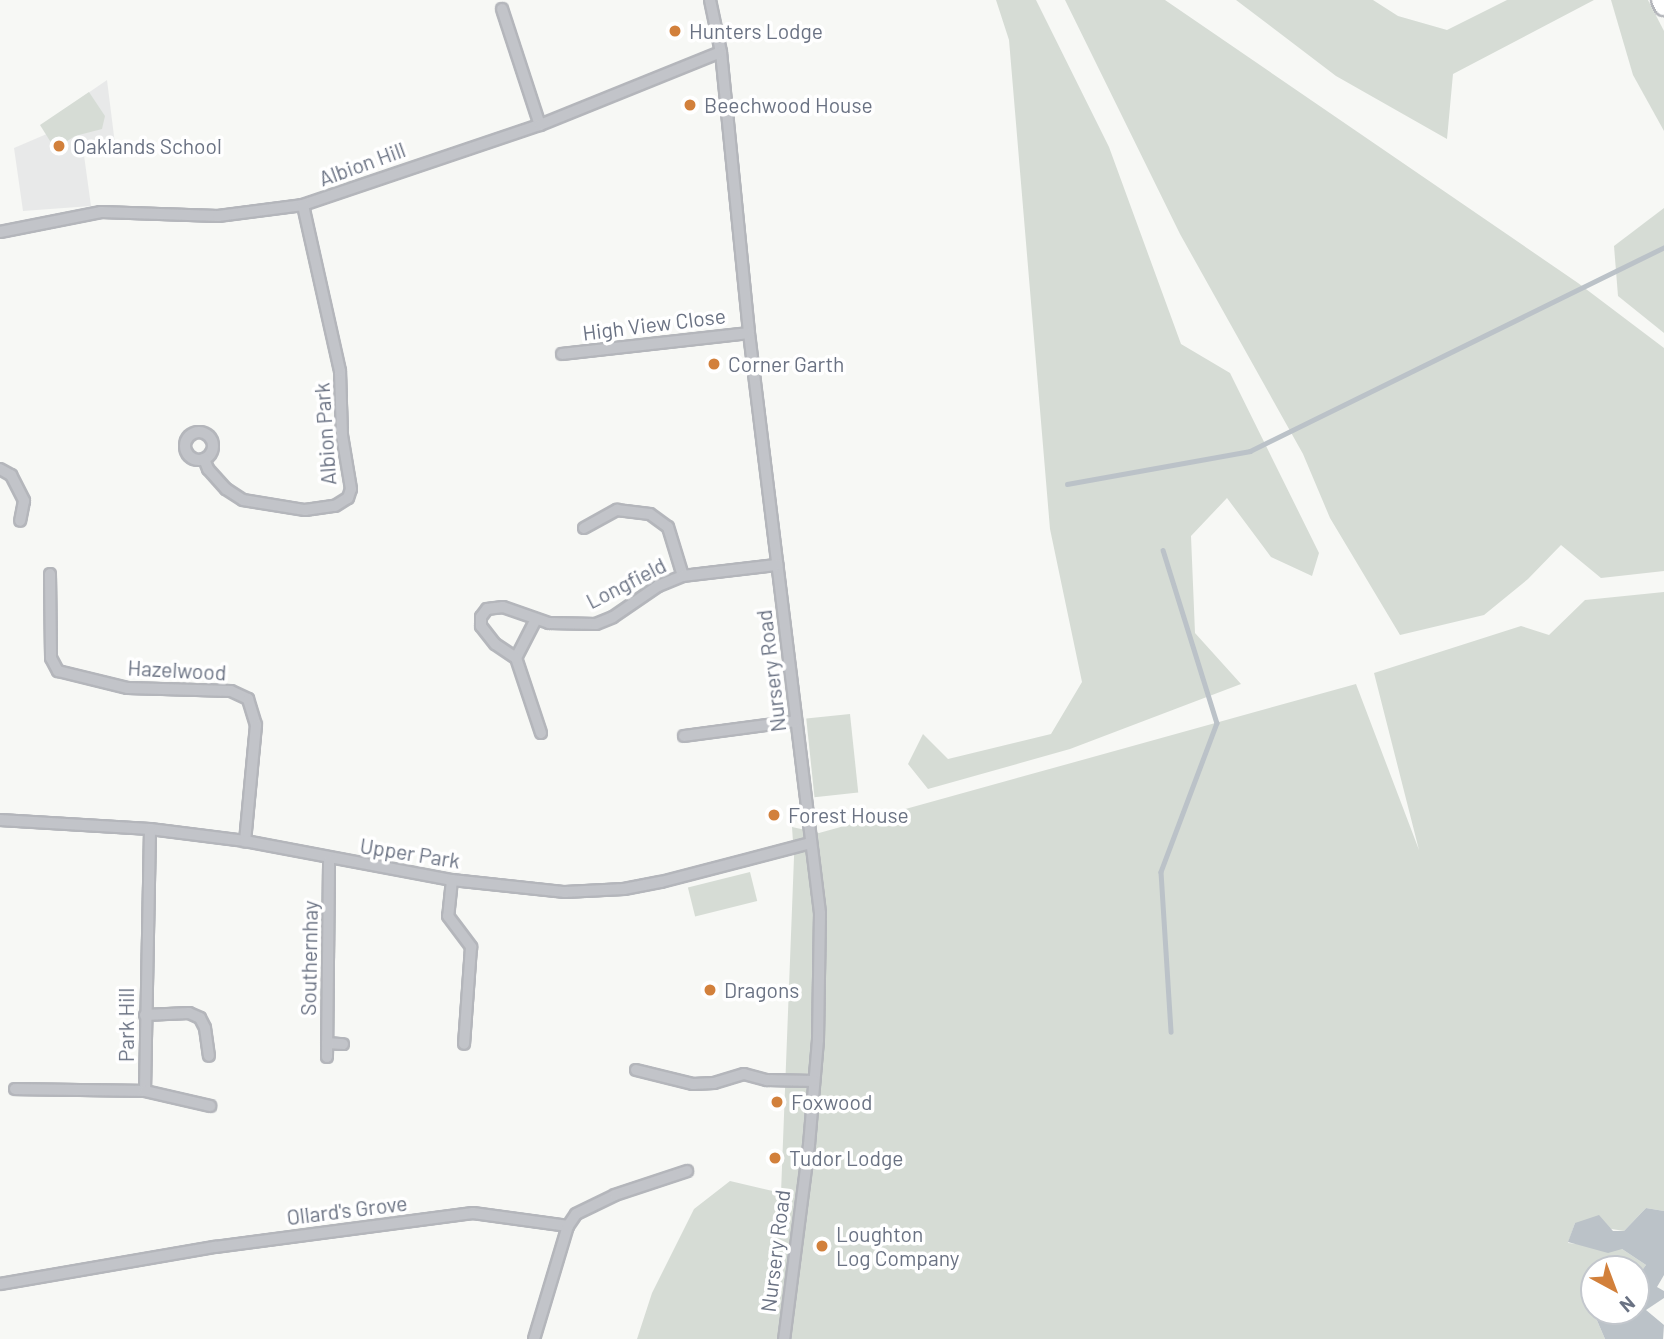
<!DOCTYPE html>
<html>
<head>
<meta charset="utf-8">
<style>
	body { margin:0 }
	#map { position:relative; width:1664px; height:1339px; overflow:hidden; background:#f7f8f5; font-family:Barlow,sans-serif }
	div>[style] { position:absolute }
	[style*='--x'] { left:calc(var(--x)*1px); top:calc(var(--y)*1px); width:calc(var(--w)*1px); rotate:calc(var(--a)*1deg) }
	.built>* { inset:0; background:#e8e9e9 }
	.green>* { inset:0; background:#d6dcd5; transform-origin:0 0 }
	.water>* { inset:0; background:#bbc2c8 }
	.stream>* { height:4.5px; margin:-2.25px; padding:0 2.25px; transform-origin:2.25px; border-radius:2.25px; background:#bbc2c8 }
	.roads { filter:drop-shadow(2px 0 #b4b6bb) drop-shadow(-2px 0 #b4b6bb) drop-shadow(0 2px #b4b6bb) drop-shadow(0 -2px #b4b6bb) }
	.minor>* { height:10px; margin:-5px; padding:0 5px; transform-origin:5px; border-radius:5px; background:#c2c4c9 }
	.minor>.ring { margin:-5px; padding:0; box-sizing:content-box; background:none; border:10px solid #c2c4c9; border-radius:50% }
	.primary>* { height:18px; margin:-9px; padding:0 9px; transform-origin:9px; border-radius:9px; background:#fff }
	.dots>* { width:19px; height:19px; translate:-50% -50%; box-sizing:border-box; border:4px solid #fff; border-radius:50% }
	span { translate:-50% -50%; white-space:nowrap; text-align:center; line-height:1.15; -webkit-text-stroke:7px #fff; paint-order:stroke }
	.poi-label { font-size:21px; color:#6a7283 }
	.left { translate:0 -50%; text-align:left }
	.street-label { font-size:21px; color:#6a7283 }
	.north { position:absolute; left:1580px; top:1255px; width:70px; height:70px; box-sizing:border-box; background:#fff; border:2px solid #c3c7cd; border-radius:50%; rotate:139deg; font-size:19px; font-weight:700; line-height:28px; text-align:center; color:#6a7283 }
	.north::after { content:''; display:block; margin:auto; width:24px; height:32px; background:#d2803b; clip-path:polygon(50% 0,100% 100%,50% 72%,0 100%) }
</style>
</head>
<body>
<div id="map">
	<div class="built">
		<i style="clip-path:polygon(107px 80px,115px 144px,83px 148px,91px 206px,23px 211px,14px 148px,49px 133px,43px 124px)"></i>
	</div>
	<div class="green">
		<i style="clip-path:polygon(996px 0,1036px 0,1109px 147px,1181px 344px,1230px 373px,1319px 553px,1312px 576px,1271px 557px,1227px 498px,1191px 536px,1195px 633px,1241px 684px,1070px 749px,928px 789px,908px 764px,923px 734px,948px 759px,1051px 734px,1082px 682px,1050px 529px,1009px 40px)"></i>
		<i style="clip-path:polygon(1065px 0,1165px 0,1578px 283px,1664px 348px,1664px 571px,1601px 578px,1561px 545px,1528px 579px,1484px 615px,1400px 635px,1330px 518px,1303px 454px,1180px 234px)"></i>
		<i style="clip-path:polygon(1236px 0,1373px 0,1398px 16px,1447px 30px,1507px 0,1594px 0,1453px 74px,1447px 139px,1336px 76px)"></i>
		<i style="clip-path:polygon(1611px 0,1648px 0,1664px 31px,1664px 131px,1633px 75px)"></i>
		<i style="clip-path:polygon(89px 92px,105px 116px,102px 129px,75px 136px,55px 149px,40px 125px)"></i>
		<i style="clip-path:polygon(1664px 208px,1664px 333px,1618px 296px,1614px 246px)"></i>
		<i style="clip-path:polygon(1664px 592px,1664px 1211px,1646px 1208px,1624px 1231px,1575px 1223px,1568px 1243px,1622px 1249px,1646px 1265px,1636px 1278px,1636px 1269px,1590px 1269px,1590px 1304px,1594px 1300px,1594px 1311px,1602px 1311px,1596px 1318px,1605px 1339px,637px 1339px,652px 1293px,694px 1209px,730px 1181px,781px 1193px,794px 857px,792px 827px,819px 833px,1356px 684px,1419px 850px,1374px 673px,1521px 626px,1549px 635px,1585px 600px)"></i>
		<i style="left:850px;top:714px;width:79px;height:44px;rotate:84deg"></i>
		<i style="left:750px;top:872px;width:30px;height:64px;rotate:76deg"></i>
	</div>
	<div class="water">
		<i style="clip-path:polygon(1646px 1208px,1664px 1211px,1664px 1275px,1657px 1287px,1664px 1291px,1664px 1298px,1646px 1310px,1664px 1325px,1663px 1339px,1605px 1339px,1596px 1318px,1602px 1311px,1636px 1311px,1636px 1278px,1646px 1265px,1622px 1249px,1608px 1253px,1568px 1242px,1575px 1223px,1599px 1215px,1613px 1231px,1624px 1231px)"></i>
	</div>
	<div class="stream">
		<i style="--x:1067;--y:484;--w:186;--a:-10.2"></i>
		<i style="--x:1250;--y:451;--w:462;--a:-26.2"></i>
		<i style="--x:1163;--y:550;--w:181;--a:72.7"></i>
		<i style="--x:1217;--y:723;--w:159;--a:110.6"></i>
		<i style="--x:1161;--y:872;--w:160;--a:86.4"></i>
	</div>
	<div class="roads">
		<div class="minor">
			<i style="--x:710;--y:0;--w:53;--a:78.1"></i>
			<i style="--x:721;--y:52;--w:282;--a:84.3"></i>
			<i style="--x:749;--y:333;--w:584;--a:83.02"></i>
			<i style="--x:820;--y:913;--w:127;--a:90.9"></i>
			<i style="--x:818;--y:1040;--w:105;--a:94.9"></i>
			<i style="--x:809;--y:1145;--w:196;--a:97.3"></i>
			<i style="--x:502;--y:9;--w:122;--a:71.9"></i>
			<i style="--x:0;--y:232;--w:103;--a:-11.2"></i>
			<i style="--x:101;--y:212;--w:117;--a:2"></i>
			<i style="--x:218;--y:216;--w:86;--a:-7.4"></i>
			<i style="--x:303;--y:205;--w:250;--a:-18.7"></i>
			<i style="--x:540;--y:125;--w:195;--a:-22"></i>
			<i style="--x:562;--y:354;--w:188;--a:-6.4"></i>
			<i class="ring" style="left:185px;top:432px;width:18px;height:18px"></i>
			<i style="--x:204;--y:459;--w:11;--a:68"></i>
			<i style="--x:208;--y:469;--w:27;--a:48"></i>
			<i style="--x:226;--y:489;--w:20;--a:33"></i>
			<i style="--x:243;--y:500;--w:63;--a:9.2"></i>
			<i style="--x:305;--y:510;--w:30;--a:-8"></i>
			<i style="--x:335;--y:506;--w:15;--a:-32"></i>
			<i style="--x:348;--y:498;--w:9;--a:-72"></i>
			<i style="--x:351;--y:489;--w:55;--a:-99.5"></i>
			<i style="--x:342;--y:435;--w:64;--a:-91.8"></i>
			<i style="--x:340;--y:371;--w:170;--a:-102.6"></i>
			<i style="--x:0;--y:469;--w:13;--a:29"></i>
			<i style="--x:11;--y:475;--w:29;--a:63"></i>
			<i style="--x:24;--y:501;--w:20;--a:101"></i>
			<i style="--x:584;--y:528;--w:38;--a:-29"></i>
			<i style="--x:617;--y:510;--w:33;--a:7"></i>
			<i style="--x:650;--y:514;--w:22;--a:36"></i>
			<i style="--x:668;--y:527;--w:51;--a:73"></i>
			<i style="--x:50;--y:574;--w:84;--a:89.3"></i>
			<i style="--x:51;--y:658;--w:15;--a:62"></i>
			<i style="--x:58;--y:671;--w:72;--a:13.7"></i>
			<i style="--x:128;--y:688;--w:103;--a:1.7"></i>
			<i style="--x:231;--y:691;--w:19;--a:25"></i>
			<i style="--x:248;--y:699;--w:27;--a:73"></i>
			<i style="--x:256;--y:725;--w:117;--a:95.4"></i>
			<i style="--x:516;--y:658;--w:42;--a:-62.8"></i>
			<i style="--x:541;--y:733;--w:79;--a:-108.4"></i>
			<i style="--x:516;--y:658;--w:25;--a:-146"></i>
			<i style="--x:495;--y:644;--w:23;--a:-128"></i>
			<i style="--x:481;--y:626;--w:9;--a:-90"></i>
			<i style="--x:481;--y:617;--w:10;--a:-53"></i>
			<i style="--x:487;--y:609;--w:16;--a:-7"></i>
			<i style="--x:503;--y:607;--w:49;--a:19.2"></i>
			<i style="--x:549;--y:623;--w:47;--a:1.2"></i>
			<i style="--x:596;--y:624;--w:18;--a:-22"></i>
			<i style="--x:613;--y:617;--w:55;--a:-34.6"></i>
			<i style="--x:658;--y:586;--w:27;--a:-22"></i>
			<i style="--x:683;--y:576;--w:95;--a:-6.7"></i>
			<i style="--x:684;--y:736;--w:113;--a:-7.6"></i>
			<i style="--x:0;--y:820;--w:150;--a:3.4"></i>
			<i style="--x:150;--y:829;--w:96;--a:7.2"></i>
			<i style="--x:245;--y:841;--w:211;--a:10.7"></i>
			<i style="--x:452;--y:880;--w:114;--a:6.1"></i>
			<i style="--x:565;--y:892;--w:59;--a:-2.9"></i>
			<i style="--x:624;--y:889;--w:38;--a:-11"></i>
			<i style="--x:661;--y:882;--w:155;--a:-14.6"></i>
			<i style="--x:452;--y:880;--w:36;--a:96"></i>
			<i style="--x:448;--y:916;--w:39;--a:53"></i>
			<i style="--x:471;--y:947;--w:97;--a:94.1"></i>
			<i style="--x:145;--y:1015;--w:44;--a:-2.6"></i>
			<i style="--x:189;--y:1013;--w:12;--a:24"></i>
			<i style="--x:200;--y:1018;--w:11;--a:63"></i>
			<i style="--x:205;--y:1028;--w:28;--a:82"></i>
			<i style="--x:327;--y:1043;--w:16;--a:4"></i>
			<i style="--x:327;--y:1057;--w:197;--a:-89.4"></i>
			<i style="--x:636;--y:1070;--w:59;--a:13.8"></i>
			<i style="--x:693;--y:1084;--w:21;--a:-3"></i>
			<i style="--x:714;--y:1083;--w:31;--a:-17"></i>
			<i style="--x:744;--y:1074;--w:24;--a:15"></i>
			<i style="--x:767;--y:1080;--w:47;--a:1.2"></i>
			<i style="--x:15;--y:1089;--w:130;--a:0.9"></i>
			<i style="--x:145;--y:1091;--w:262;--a:-88.9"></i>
			<i style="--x:145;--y:1091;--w:67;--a:13"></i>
			<i style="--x:0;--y:1284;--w:218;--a:-9.8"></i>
			<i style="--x:215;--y:1247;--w:260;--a:-7.5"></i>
			<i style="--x:473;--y:1213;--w:96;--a:7.8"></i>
			<i style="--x:534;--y:1339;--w:118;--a:-73.3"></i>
			<i style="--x:568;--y:1226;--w:14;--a:-56"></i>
			<i style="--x:576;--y:1214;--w:43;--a:-26"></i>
			<i style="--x:615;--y:1195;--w:76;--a:-18.4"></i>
		</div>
		<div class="primary">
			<i style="--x:1661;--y:0;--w:7;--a:63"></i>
		</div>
	</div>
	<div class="dots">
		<i style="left:675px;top:31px;background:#d2803b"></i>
		<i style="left:690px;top:105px;background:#d2803b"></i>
		<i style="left:59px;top:146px;background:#d2803b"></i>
		<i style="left:714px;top:364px;background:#d2803b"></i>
		<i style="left:774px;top:815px;background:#d2803b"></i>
		<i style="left:710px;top:990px;background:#d2803b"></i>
		<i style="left:777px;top:1102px;background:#d2803b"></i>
		<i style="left:775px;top:1158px;background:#d2803b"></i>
		<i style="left:822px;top:1246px;background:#d2803b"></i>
	</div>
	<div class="poi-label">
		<span class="left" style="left:689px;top:31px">Hunters Lodge</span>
		<span class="left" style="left:704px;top:105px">Beechwood House</span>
		<span class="left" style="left:73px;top:146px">Oaklands School</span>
		<span class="left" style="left:728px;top:364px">Corner Garth</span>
		<span class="left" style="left:788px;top:815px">Forest House</span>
		<span class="left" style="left:724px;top:990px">Dragons</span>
		<span class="left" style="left:791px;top:1102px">Foxwood</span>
		<span class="left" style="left:789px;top:1158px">Tudor Lodge</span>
		<span class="left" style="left:836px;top:1246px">Loughton<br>Log Company</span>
	</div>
	<div class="street-label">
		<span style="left:362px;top:164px;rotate:-20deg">Albion Hill</span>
		<span style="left:654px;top:324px;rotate:-7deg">High View Close</span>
		<span style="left:325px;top:434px;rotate:-94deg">Albion Park</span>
		<span style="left:626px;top:583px;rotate:-27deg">Longfield</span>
		<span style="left:177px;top:670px;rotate:3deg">Hazelwood</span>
		<span style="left:771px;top:671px;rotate:-97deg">Nursery Road</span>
		<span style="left:410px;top:853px;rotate:9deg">Upper Park</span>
		<span style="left:309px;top:958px;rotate:-89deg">Southernhay</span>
		<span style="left:126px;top:1025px;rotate:-90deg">Park Hill</span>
		<span style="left:347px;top:1210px;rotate:-7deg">Ollard's Grove</span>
		<span style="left:775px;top:1251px;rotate:-83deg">Nursery Road</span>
	</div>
	<div class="north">N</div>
</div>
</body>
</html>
